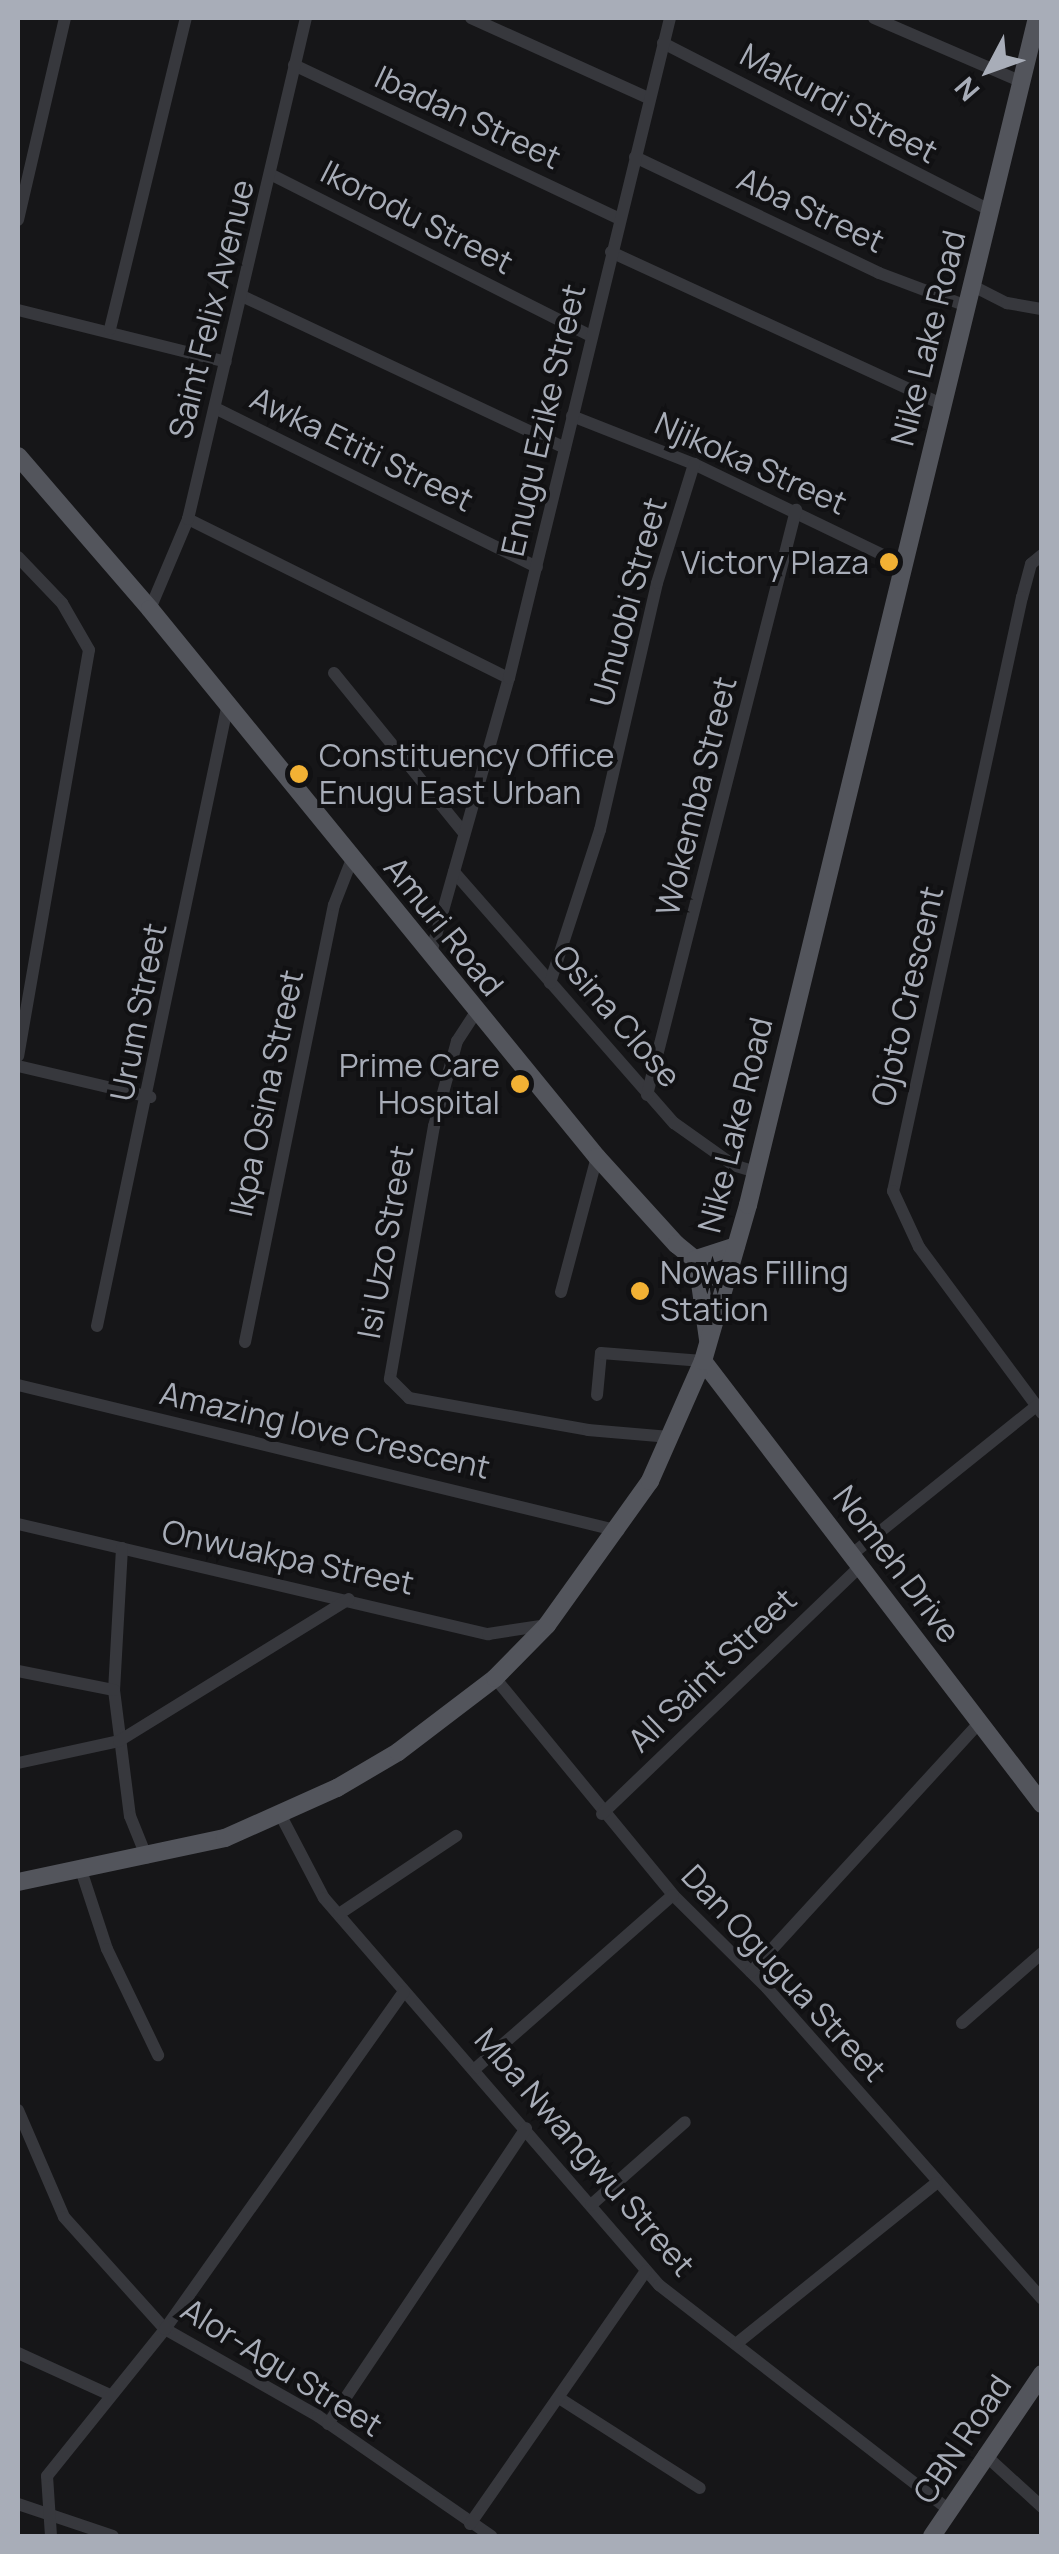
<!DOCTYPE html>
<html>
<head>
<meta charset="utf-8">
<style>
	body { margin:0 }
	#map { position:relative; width:1059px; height:2554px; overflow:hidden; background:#161618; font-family:Manrope,sans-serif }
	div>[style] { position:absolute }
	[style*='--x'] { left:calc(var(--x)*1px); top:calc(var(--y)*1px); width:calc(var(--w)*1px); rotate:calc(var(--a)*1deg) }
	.minor>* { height:12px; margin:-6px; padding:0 6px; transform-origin:6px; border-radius:6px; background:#37383d }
	.major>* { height:18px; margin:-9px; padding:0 9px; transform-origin:9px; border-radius:9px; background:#53555c }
	.dots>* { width:28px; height:28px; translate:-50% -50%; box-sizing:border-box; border:5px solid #111113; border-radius:50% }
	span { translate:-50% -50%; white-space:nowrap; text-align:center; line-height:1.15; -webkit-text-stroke:8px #111113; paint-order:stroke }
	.street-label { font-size:32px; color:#a8adb8 }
	.poi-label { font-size:32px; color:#a8adb8 }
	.right { translate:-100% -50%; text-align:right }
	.left { translate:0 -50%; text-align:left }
	.frame { position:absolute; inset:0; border:20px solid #a8adb8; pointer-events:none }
	.north { position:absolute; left:939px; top:20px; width:100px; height:100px; -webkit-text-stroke:8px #111113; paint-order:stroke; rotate:229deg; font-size:28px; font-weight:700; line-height:40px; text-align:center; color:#a8adb8 }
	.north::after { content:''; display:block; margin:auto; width:35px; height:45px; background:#a8adb8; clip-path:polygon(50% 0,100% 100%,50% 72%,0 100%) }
</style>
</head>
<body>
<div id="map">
	<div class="minor">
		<i style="--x:471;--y:18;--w:192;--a:24.3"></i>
		<i style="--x:874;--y:18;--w:163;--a:23.4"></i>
		<i style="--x:663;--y:43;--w:367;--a:27.1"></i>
		<i style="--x:294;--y:65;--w:358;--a:25.3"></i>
		<i style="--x:635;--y:157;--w:270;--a:25.4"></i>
		<i style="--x:879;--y:273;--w:94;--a:20.6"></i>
		<i style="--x:272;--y:175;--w:357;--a:26.8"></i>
		<i style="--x:18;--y:220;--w:207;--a:-76.9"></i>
		<i style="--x:611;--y:252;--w:366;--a:24.7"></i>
		<i style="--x:973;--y:286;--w:38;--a:27"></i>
		<i style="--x:1007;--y:303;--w:36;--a:10"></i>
		<i style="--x:242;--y:296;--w:357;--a:25.2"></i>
		<i style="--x:18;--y:310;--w:214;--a:14"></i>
		<i style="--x:110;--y:329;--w:320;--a:-76.3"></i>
		<i style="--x:215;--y:408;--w:359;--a:26.3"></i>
		<i style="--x:572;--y:416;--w:131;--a:21.5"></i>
		<i style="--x:694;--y:464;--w:233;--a:25.7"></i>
		<i style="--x:188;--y:519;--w:358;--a:26.4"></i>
		<i style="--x:1042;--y:555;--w:14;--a:141"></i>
		<i style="--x:1031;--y:564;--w:34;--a:105"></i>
		<i style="--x:1022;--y:597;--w:608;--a:102.25"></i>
		<i style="--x:893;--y:1191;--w:62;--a:65.1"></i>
		<i style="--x:919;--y:1247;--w:207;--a:53.5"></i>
		<i style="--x:18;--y:557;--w:64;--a:46.3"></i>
		<i style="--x:62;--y:603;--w:54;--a:60.1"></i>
		<i style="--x:89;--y:650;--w:412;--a:99.9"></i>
		<i style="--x:150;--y:609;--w:98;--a:-67.1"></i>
		<i style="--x:188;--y:519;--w:515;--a:-76.75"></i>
		<i style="--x:334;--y:673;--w:206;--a:50.9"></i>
		<i style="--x:454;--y:872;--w:334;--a:48.8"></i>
		<i style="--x:674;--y:1123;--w:72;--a:35.4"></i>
		<i style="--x:733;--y:1165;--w:24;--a:17"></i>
		<i style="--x:431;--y:953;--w:286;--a:-74.2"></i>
		<i style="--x:509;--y:678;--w:679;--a:-76.29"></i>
		<i style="--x:550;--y:983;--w:161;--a:-71.9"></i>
		<i style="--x:600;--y:830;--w:253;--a:-77"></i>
		<i style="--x:657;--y:583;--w:125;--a:-72.7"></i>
		<i style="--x:476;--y:1012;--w:35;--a:123"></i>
		<i style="--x:457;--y:1041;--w:88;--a:105.1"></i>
		<i style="--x:434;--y:1126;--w:257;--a:99.9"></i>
		<i style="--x:390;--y:1379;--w:27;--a:45"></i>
		<i style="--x:409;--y:1398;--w:182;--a:10.1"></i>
		<i style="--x:588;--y:1430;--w:82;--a:4.9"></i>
		<i style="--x:18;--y:1066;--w:136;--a:13.2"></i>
		<i style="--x:647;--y:1095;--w:604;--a:-75.71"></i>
		<i style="--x:561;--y:1292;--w:140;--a:-75.1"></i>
		<i style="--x:97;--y:1326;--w:632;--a:-78.12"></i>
		<i style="--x:245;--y:1342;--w:446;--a:-78.5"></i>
		<i style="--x:334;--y:905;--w:49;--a:-68.6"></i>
		<i style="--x:18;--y:1385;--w:618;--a:13.65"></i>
		<i style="--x:597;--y:1395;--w:42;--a:-84.6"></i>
		<i style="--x:601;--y:1353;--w:102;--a:4.5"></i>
		<i style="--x:18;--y:1524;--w:483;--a:13.2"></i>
		<i style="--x:488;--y:1634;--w:60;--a:-8.7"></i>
		<i style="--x:122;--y:1548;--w:142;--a:93.2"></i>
		<i style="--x:114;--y:1690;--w:127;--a:82.8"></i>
		<i style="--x:130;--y:1816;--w:45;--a:68"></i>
		<i style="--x:851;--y:1555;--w:238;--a:-38.8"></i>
		<i style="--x:18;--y:1671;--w:98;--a:11.2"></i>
		<i style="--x:495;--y:1678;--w:281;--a:50.6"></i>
		<i style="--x:673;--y:1895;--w:132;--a:44.7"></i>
		<i style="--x:767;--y:1988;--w:415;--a:48.5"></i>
		<i style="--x:18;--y:1763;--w:103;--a:-12.3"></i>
		<i style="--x:119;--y:1741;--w:270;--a:-31.7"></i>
		<i style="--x:280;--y:1814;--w:95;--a:62.4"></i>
		<i style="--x:324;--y:1898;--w:512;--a:49.12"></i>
		<i style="--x:659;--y:2285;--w:368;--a:37.8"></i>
		<i style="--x:602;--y:1814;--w:357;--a:-43.8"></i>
		<i style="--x:81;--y:1870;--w:83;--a:71.8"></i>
		<i style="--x:107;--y:1949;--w:118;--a:64.3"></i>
		<i style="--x:339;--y:1914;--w:141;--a:-33.7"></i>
		<i style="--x:751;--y:1972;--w:339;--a:-47.5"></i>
		<i style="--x:962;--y:2023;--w:106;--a:-41.2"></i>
		<i style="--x:476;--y:2068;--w:262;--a:-41.3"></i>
		<i style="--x:18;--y:2110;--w:116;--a:66.7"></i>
		<i style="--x:64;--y:2217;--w:151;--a:48"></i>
		<i style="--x:165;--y:2329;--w:176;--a:29.6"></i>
		<i style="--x:318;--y:2416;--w:211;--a:34.7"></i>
		<i style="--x:591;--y:2205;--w:125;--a:-41.4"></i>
		<i style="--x:736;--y:2344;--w:257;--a:-38.8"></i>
		<i style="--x:18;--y:2353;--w:101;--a:24.5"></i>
		<i style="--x:559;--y:2398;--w:167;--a:32.6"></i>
		<i style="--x:328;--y:2424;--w:356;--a:-56.2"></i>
		<i style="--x:984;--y:2454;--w:79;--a:42.4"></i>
		<i style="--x:18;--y:2504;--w:100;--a:18.6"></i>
		<i style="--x:470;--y:2524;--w:308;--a:-55.2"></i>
		<i style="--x:51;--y:2536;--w:60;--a:-93.8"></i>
		<i style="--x:47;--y:2476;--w:189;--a:-51.2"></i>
		<i style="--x:165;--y:2329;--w:413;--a:-54.7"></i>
	</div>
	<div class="major">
		<i style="--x:18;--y:456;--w:202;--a:49.2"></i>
		<i style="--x:150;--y:609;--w:707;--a:50.8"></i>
		<i style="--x:597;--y:1157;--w:118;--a:47.8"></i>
		<i style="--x:676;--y:1244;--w:63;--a:39.2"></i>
		<i style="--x:696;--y:1259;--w:42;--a:-18"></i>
		<i style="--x:699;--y:1276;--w:64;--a:81.9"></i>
		<i style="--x:703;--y:1361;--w:558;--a:52.58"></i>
		<i style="--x:18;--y:1882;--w:212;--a:-12"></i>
		<i style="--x:225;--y:1838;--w:123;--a:-24.1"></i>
		<i style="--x:337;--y:1788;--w:71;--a:-30.5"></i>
		<i style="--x:398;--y:1752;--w:122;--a:-37.3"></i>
		<i style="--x:495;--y:1678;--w:74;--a:-45.5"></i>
		<i style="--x:547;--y:1625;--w:177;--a:-54.4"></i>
		<i style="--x:650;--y:1481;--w:131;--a:-66.2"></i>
		<i style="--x:703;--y:1361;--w:162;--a:-73.9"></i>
		<i style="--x:748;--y:1205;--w:1222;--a:-76.32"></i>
		<i style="--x:932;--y:2536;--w:196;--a:-55.8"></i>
	</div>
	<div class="dots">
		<i style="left:889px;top:562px;background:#f2b134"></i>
		<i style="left:299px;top:774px;background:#f2b134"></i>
		<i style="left:520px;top:1084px;background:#f2b134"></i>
		<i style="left:640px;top:1291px;background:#f2b134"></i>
	</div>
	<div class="street-label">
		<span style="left:839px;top:103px;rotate:28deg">Makurdi Street</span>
		<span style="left:468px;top:117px;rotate:25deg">Ibadan Street</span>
		<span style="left:811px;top:210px;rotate:25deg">Aba Street</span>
		<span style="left:417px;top:217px;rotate:27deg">Ikorodu Street</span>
		<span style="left:211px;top:309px;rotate:-76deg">Saint Felix Avenue</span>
		<span style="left:928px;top:338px;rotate:-76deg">Nike Lake Road</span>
		<span style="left:543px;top:420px;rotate:-77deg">Enugu Ezike Street</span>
		<span style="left:362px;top:449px;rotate:26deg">Awka Etiti Street</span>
		<span style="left:751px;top:463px;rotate:24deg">Njikoka Street</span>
		<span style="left:628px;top:602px;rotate:-75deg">Umuobi Street</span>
		<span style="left:696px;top:796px;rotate:-76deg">Wokemba Street</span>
		<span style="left:444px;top:926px;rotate:51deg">Amuri Road</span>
		<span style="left:907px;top:996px;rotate:-77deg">Ojoto Crescent</span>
		<span style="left:138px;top:1012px;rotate:-79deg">Urum Street</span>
		<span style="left:617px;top:1016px;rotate:49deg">Osina Close</span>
		<span style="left:266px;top:1093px;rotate:-78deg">Ikpa Osina Street</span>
		<span style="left:735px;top:1125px;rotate:-76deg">Nike Lake Road</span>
		<span style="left:385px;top:1242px;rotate:-80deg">Isi Uzo Street</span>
		<span style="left:325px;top:1430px;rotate:13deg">Amazing love Crescent</span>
		<span style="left:288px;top:1557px;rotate:12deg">Onwuakpa Street</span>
		<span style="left:897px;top:1564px;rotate:53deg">Nomeh Drive</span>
		<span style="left:712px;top:1670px;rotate:-44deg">All Saint Street</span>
		<span style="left:784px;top:1973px;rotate:47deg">Dan Ogugua Street</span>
		<span style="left:585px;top:2152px;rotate:49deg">Mba Nwangwu Street</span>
		<span style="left:282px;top:2367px;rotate:32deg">Alor-Agu Street</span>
		<span style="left:962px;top:2439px;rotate:-56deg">CBN Road</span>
	</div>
	<div class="poi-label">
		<span class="right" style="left:869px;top:562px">Victory Plaza</span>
		<span class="left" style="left:319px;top:774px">Constituency Office<br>Enugu East Urban</span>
		<span class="right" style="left:500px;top:1084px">Prime Care<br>Hospital</span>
		<span class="left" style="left:660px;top:1291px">Nowas Filling<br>Station</span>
	</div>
	<div class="frame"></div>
	<div class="north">N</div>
</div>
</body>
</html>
